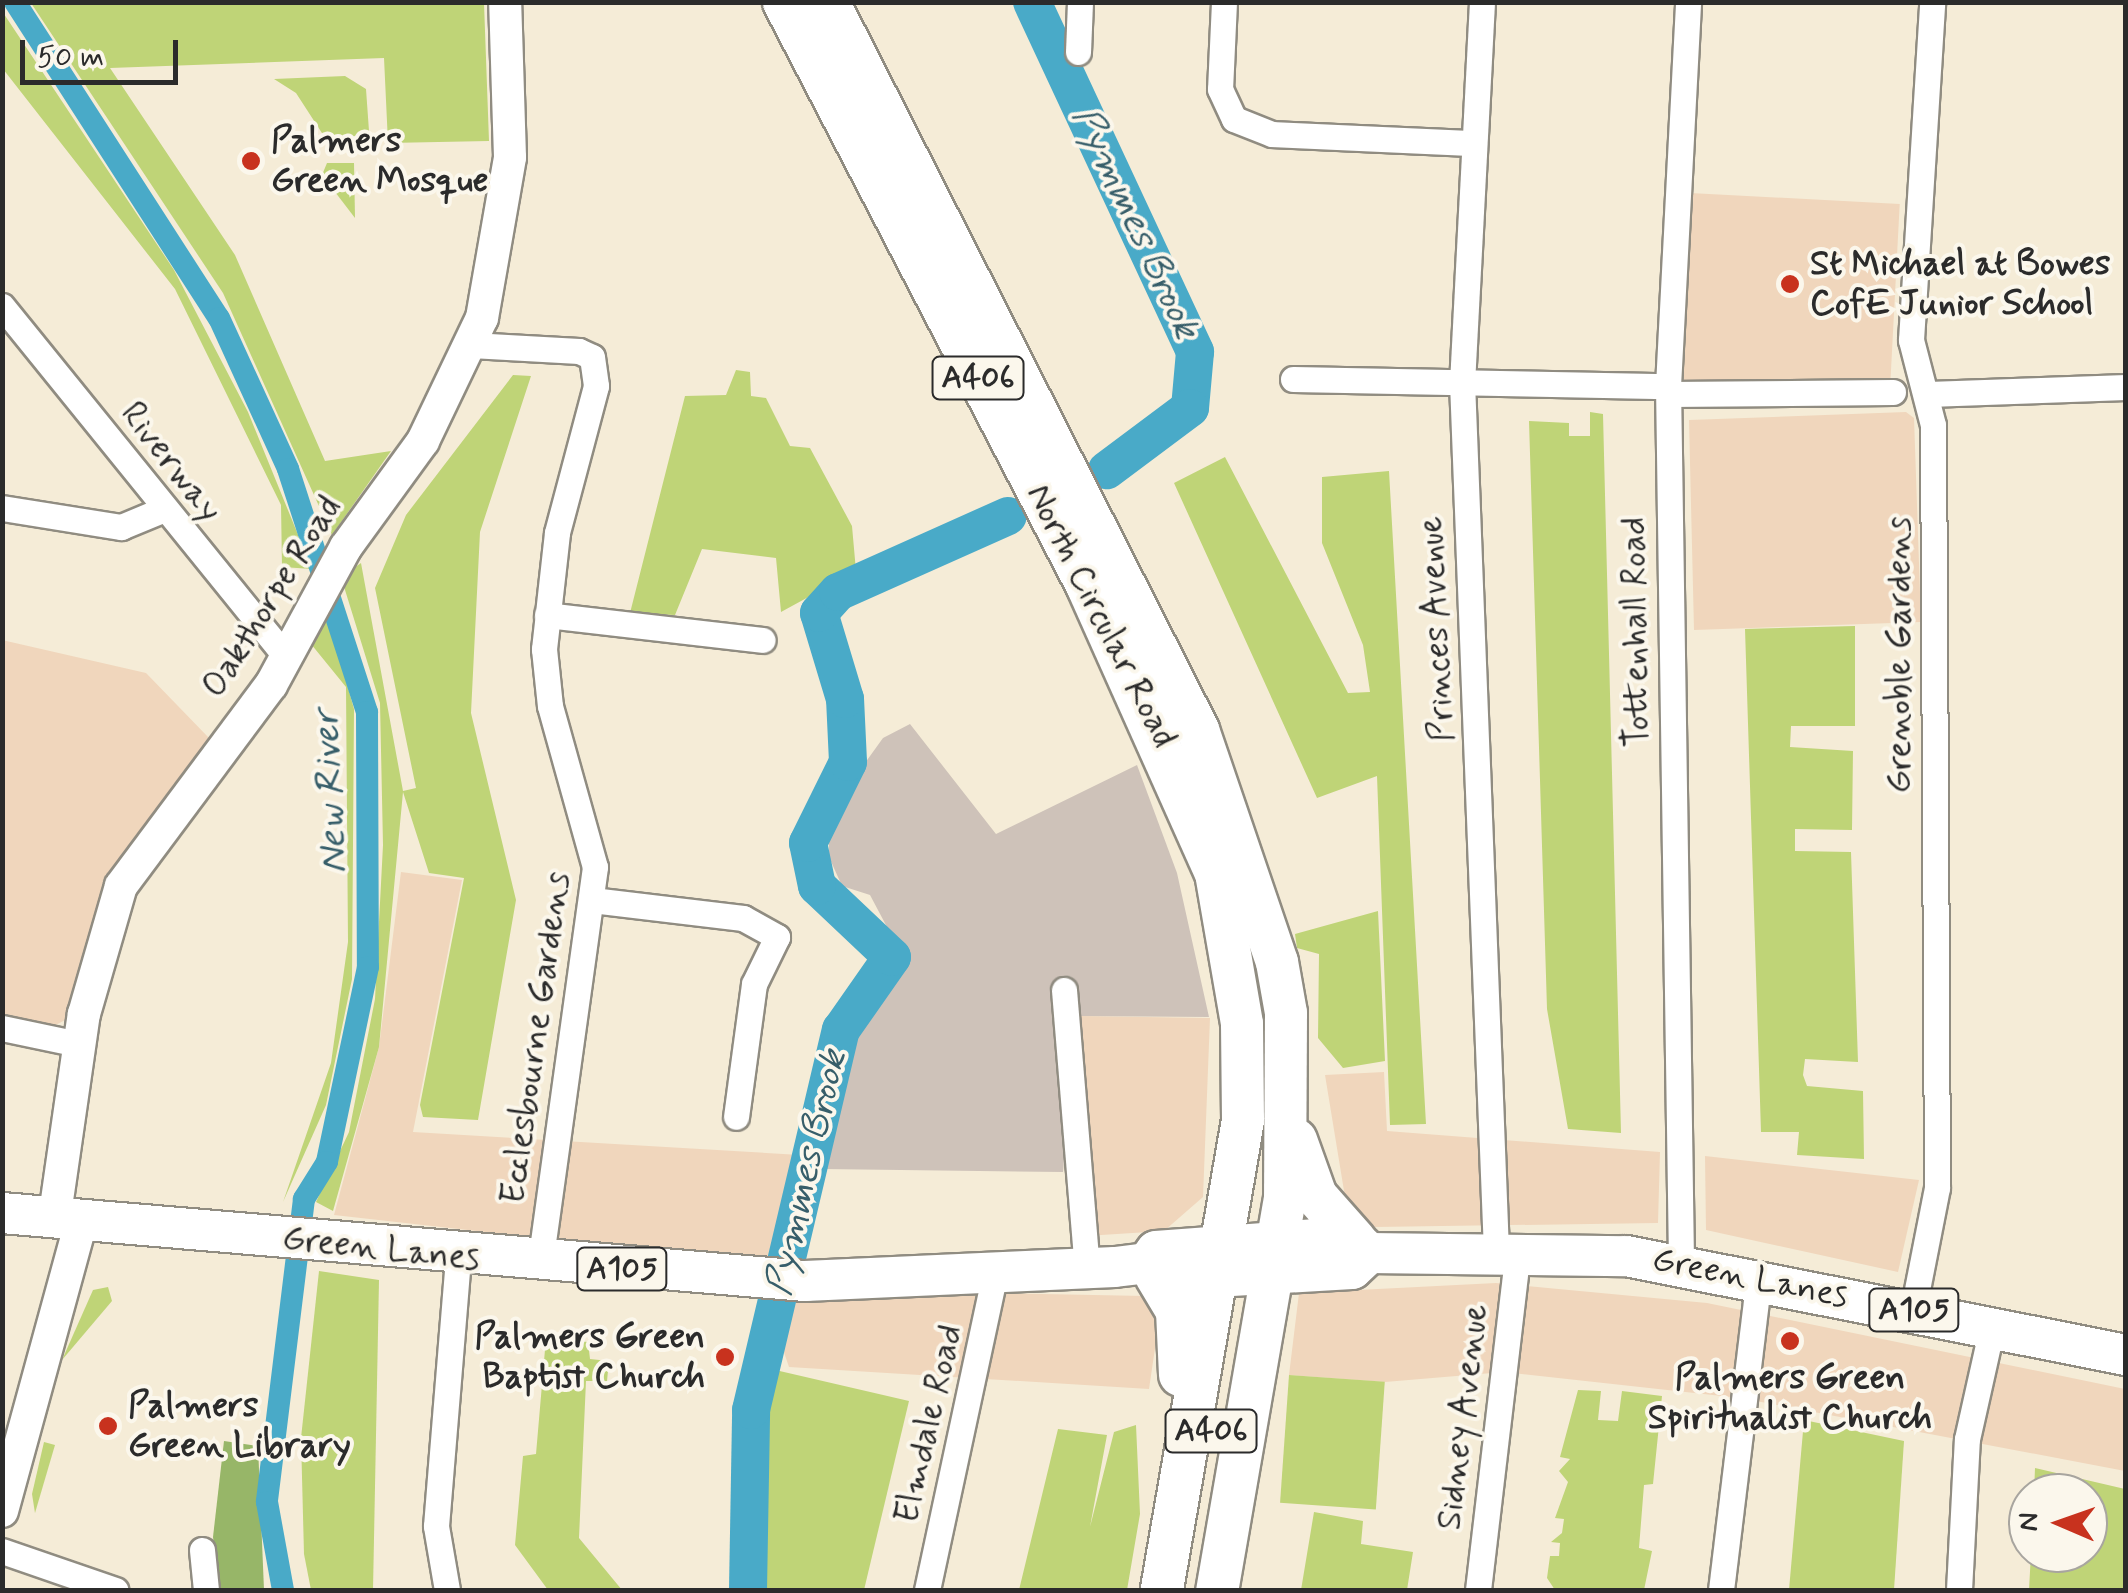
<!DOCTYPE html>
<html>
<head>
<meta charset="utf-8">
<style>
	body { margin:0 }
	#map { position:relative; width:2128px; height:1593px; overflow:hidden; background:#f5ecd7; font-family:Mynerve,sans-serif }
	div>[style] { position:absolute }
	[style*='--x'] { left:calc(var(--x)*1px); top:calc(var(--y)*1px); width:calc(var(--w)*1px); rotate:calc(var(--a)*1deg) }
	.built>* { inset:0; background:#f0d6bc; transform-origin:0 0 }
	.industrial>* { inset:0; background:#cec2b9 }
	.green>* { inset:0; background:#bfd477; transform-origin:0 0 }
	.forest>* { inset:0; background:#97b668 }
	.canal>* { height:22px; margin:-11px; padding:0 11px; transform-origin:11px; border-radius:11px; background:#49aac8 }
	.river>* { height:38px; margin:-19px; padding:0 19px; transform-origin:19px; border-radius:19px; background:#49aac8 }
	.roads { filter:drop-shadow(2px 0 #908c81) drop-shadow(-2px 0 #908c81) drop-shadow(0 2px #908c81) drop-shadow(0 -2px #908c81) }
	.minor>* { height:25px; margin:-12.5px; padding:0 12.5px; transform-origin:12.5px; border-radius:12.5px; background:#fff }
	.tertiary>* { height:32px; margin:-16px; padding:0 16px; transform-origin:16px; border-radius:16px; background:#fff }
	.primary>* { height:40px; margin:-20px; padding:0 20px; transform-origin:20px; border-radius:20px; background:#fff }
	.trunk>* { height:42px; margin:-21px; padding:0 21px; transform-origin:21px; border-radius:21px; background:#fff }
	.dots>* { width:28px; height:28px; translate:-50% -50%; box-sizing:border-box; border:5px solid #fbf7ec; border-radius:50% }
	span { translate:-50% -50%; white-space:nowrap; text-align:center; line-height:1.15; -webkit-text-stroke:8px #fbf7ec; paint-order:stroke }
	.shield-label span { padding:2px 8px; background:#fbf7ec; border:2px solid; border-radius:8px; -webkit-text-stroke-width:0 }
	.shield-label { font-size:32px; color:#2b2b2b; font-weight:700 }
	.poi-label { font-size:35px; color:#2b2b2b; font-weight:700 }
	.left { translate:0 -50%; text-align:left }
	.right { translate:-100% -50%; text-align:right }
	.street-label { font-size:35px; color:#2b2b2b }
	.water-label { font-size:38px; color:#375e6a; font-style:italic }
	.frame { position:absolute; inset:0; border:5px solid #2b2b2b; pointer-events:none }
	.north { position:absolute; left:2008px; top:1473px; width:100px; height:100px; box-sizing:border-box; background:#fbf7ec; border:2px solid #a8a59f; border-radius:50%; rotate:272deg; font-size:28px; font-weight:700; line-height:40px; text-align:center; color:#2b2b2b }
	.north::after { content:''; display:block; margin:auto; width:35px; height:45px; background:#c8321e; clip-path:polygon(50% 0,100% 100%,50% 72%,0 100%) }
	.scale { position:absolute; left:20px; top:40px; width:158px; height:45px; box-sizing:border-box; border:5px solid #2b2b2b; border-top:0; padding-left:12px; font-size:30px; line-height:35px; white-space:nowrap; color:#2b2b2b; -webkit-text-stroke:8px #fbf7ec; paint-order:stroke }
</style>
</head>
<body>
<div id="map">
	<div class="built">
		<i style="left:1690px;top:193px;width:210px;height:190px;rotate:3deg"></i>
		<i style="clip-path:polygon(1906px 412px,1914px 418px,1921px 622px,1694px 630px,1689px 420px)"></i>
		<i style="clip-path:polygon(2px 640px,146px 673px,209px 738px,110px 893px,76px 1014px,54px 1026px,3px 1017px)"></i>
		<i style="clip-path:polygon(401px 872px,462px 880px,413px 1132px,800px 1155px,778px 1249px,787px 1289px,1145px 1296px,1158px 1328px,1149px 1389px,789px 1367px,753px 1262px,334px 1215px,379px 1047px)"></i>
		<i style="clip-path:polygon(1078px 1016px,1210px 1018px,1203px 1197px,1164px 1231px,1070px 1237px)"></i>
		<i style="clip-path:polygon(1384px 1072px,1387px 1131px,1660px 1152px,1658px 1223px,1375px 1227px,1346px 1203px,1325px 1075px)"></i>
		<i style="clip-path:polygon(1705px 1156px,1919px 1180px,1898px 1272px,1706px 1230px)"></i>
		<i style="clip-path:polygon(1496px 1283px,1707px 1303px,2125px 1389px,2125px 1471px,1740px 1398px,1504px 1372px,1385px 1382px,1289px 1375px,1299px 1293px)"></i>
	</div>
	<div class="industrial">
		<i style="clip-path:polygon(910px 724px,996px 834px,1137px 765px,1177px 873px,1209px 1017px,1078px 1016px,1063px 1172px,822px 1169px,855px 1020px,905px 961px,870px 895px,842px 886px,829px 857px,829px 813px,883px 738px)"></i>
	</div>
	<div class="green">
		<i style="clip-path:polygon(31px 3px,484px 3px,489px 141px,388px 143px,384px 58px,110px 68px,235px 255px,325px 461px,391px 451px,332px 535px,223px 293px)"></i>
		<i style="clip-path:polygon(2px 11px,174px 270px,248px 412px,312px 569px,282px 567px,281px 505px,175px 289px,3px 69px)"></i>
		<i style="clip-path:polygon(345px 76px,366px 89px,370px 145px,331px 147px,296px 93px,274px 79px)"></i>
		<i style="clip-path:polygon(327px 163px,354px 163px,355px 218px,322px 175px)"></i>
		<i style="clip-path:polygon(736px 370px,750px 372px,751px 396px,766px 398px,790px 446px,810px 448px,852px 526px,856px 571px,781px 612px,776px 558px,702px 549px,675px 615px,630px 613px,685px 396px,726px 395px)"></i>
		<i style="clip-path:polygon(513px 375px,531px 376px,480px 532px,471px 713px,516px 900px,478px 1120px,423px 1117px,420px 1105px,464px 878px,429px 873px,403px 792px,379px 1047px,333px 1211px,316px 1202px,349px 1132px,375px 999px,383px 845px,380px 703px,341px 577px,361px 563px,403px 791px,416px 788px,375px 588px,406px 515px)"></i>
		<i style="clip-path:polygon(1590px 412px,1603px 414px,1621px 1133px,1568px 1129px,1547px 1009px,1529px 421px,1569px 423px,1569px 436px,1590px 436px)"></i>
		<i style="clip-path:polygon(1225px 457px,1348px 693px,1370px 692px,1363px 645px,1322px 543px,1322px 477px,1389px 471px,1426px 1124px,1390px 1125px,1377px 776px,1317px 798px,1174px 483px)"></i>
		<i style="clip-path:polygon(326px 610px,354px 709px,352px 979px,326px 1105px,283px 1202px,331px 1063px,348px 942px,346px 687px,311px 644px)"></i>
		<i style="clip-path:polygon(1855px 626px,1855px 726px,1791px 726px,1790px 747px,1853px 751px,1852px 830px,1795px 829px,1795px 851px,1851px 852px,1858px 1062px,1805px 1059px,1803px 1075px,1807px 1086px,1863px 1091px,1864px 1159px,1797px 1155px,1799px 1132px,1761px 1132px,1745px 629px)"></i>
		<i style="clip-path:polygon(1378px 911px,1385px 1061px,1343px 1068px,1318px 1038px,1319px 954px,1297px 948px,1295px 934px)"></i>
		<i style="clip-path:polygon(319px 1271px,379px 1280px,373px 1590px,311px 1590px,304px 1554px,301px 1438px)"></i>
		<i style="clip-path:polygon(108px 1287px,112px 1301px,62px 1360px,93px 1290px)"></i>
		<i style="clip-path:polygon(546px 1338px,588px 1342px,590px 1359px,609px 1361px,607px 1381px,586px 1381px,579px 1538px,622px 1590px,548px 1590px,515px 1545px,523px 1456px,536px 1454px)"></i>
		<i style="clip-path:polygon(771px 1369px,909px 1401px,864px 1590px,757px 1590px,758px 1407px)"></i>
		<i style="left:1289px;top:1375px;width:96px;height:128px;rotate:4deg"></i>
		<i style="clip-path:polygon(1578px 1390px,1601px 1391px,1598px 1420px,1618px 1421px,1622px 1391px,1662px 1396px,1653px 1484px,1644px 1485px,1639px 1548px,1652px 1551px,1644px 1590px,1555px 1590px,1547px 1578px,1550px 1556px,1559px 1556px,1560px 1543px,1551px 1542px,1562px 1533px,1564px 1519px,1555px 1518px,1568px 1482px,1559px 1471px,1570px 1459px,1560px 1457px)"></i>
		<i style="clip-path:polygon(1804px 1420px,1904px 1441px,1894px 1590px,1789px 1590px)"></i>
		<i style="clip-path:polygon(1136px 1425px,1140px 1514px,1127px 1590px,1019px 1590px,1058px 1429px,1107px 1435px,1090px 1527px,1114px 1432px)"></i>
		<i style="clip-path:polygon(44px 1442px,55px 1445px,35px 1513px,32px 1494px)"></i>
		<i style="clip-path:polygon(2035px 1468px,2125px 1489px,2125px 1590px,2029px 1590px,2031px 1553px,2088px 1553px,2088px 1493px,2034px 1493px)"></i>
		<i style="clip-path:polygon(1314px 1512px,1363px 1521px,1361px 1544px,1413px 1552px,1407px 1590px,1301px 1590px)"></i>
	</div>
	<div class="forest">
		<i style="clip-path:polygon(224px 1441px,258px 1446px,264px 1590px,219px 1590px,213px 1537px)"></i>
	</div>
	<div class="canal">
		<i style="--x:15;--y:2;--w:376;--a:57.2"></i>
		<i style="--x:219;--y:318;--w:166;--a:65.4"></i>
		<i style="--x:288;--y:469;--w:256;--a:72"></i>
		<i style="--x:367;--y:712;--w:255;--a:89.8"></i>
		<i style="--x:368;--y:967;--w:199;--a:101.9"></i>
		<i style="--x:327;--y:1162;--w:44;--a:121.9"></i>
		<i style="--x:304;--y:1199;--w:305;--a:97"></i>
		<i style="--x:267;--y:1502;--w:89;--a:79.7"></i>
	</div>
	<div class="river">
		<i style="--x:1032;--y:2;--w:386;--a:65"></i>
		<i style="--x:1195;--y:352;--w:56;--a:95.1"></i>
		<i style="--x:1190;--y:408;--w:104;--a:143.2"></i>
		<i style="--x:748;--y:1590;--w:180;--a:-89"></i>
		<i style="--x:751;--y:1410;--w:391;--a:-76.7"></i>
		<i style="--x:841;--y:1030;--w:89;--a:-55.1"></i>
		<i style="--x:892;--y:957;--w:103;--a:-136.6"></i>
		<i style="--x:817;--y:886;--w:44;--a:-101.8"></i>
		<i style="--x:808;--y:843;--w:90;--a:-63.7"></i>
		<i style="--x:848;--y:762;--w:63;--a:-92.7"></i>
		<i style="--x:845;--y:699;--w:90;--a:-106.8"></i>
		<i style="--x:819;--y:613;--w:28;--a:-48"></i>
		<i style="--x:838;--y:592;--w:186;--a:-24.1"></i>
	</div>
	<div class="roads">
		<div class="minor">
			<i style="--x:1224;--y:2;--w:87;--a:92.6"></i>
			<i style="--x:1220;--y:89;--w:33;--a:65"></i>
			<i style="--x:1234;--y:119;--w:41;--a:21.5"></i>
			<i style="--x:1272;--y:134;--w:202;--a:2.6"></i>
			<i style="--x:1482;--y:2;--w:381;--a:93"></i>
			<i style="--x:1462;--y:382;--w:871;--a:87.76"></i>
			<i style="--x:1078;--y:52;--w:50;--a:-87.7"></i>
			<i style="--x:2;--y:306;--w:453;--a:51"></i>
			<i style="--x:471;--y:345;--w:108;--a:3.2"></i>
			<i style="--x:579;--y:351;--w:14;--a:25"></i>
			<i style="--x:592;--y:357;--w:29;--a:82"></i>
			<i style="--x:596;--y:386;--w:152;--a:104.9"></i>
			<i style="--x:557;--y:533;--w:117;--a:96.4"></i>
			<i style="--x:544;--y:649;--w:57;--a:84"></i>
			<i style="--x:550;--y:706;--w:167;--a:74.4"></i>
			<i style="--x:595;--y:867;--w:401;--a:97.9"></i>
			<i style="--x:1293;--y:379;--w:375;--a:1.1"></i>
			<i style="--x:1668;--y:394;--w:225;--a:-0.5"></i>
			<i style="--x:1928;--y:394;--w:198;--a:-2"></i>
			<i style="--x:2;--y:508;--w:121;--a:9.1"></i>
			<i style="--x:121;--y:527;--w:44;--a:-22.5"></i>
			<i style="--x:547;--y:615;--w:217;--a:6.6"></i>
			<i style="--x:592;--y:900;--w:152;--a:6.8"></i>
			<i style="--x:743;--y:918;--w:39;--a:29"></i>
			<i style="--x:777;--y:937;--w:52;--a:116.1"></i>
			<i style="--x:754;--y:984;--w:134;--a:97.7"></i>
			<i style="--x:1064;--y:990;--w:280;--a:85.3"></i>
			<i style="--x:2;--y:1028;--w:78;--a:11.9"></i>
			<i style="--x:1681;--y:1261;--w:875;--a:-90.85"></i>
			<i style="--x:1668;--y:386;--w:385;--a:-87"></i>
			<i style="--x:1913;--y:1310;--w:124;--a:-78.9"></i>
			<i style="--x:1937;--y:1188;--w:763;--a:-90.3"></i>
			<i style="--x:1933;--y:425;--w:88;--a:-104.5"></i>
			<i style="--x:1911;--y:340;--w:339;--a:-86.4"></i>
			<i style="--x:202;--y:1550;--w:40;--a:84.3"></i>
			<i style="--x:2;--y:1551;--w:120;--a:19"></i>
			<i style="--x:447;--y:1590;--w:65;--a:-99.8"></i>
			<i style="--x:436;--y:1526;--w:270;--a:-85.3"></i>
			<i style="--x:927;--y:1590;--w:324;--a:-77.9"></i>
			<i style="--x:1478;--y:1590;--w:340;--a:-83.3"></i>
			<i style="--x:1721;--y:1590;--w:316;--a:-83.1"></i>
			<i style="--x:1959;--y:1590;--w:151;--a:-87"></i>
			<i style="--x:1967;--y:1439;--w:115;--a:-77.4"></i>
		</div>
		<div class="tertiary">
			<i style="--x:54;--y:1221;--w:209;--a:-81.8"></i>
			<i style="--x:84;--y:1014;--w:133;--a:-73.9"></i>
			<i style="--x:121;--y:886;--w:251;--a:-53.3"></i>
			<i style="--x:271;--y:685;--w:157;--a:-61.5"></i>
			<i style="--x:346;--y:547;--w:131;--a:-54"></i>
			<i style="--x:423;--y:441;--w:136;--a:-64.4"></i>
			<i style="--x:482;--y:318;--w:163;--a:-80.1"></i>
			<i style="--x:510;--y:157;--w:155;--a:-91.8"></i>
			<i style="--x:2;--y:1511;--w:296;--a:-74.7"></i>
		</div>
		<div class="primary">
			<i style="--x:2;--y:1213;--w:806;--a:4.84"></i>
			<i style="--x:805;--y:1281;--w:310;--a:-2.6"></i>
			<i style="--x:1115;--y:1267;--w:32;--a:-7"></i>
			<i style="--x:1147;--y:1263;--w:15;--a:-53"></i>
			<i style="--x:1156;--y:1251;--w:158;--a:-4.3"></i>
			<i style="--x:1314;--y:1239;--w:41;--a:1.4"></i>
			<i style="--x:1355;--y:1240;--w:19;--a:43"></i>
			<i style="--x:1369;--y:1253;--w:257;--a:0.7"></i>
			<i style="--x:1626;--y:1256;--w:510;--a:11.2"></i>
			<i style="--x:1147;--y:1263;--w:16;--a:55"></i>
			<i style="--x:1156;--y:1276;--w:59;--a:1"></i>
			<i style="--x:1215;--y:1277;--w:137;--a:-3.3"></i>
			<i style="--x:1352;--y:1269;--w:23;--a:-43"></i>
		</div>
		<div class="trunk">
			<i style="--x:784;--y:2;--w:657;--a:62.54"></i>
			<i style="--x:1087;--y:585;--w:316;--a:65.9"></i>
			<i style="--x:1216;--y:873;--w:153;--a:80.2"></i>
			<i style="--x:1242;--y:1024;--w:96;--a:89.4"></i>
			<i style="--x:1243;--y:1120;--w:477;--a:99.8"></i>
			<i style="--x:828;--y:2;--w:817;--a:63.06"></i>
			<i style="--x:1198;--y:730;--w:245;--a:71.2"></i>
			<i style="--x:1277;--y:962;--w:52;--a:80"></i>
			<i style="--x:1286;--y:1013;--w:185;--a:90.3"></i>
			<i style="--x:1285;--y:1198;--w:398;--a:99.8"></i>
			<i style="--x:1296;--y:1140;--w:59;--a:70.3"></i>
			<i style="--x:1316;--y:1196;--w:59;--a:48.4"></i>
			<i style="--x:1156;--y:1276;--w:41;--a:59"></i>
			<i style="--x:1177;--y:1311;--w:64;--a:87.3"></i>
		</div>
	</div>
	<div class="dots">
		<i style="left:251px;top:161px;background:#c8321e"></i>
		<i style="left:1790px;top:284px;background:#c8321e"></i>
		<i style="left:1790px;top:1341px;background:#c8321e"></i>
		<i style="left:725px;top:1357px;background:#c8321e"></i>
		<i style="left:108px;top:1426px;background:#c8321e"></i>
	</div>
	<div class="shield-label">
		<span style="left:978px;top:378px">A406</span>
		<span style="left:622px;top:1269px">A105</span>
		<span style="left:1914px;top:1310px">A105</span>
		<span style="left:1211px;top:1431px">A406</span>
	</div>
	<div class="poi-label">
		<span class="left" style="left:271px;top:161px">Palmers<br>Green Mosque</span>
		<span class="left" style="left:1810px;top:284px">St Michael at Bowes<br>CofE Junior School</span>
		<span class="right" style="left:705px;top:1357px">Palmers Green<br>Baptist Church</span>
		<span style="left:1790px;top:1398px">Palmers Green<br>Spiritualist Church</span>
		<span class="left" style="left:128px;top:1426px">Palmers<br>Green Library</span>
	</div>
	<div class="street-label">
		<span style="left:171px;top:462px;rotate:52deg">Riverway</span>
		<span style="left:272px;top:597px;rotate:-58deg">Oakthorpe Road</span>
		<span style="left:1101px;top:616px;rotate:63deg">North Circular Road</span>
		<span style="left:1437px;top:629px;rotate:-93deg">Princes Avenue</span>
		<span style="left:1636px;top:632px;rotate:-91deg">Tottenhall Road</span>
		<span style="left:1900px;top:655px;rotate:-90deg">Grenoble Gardens</span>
		<span style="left:536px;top:1038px;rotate:-82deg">Ecclesbourne Gardens</span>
		<span style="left:381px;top:1249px;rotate:6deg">Green Lanes</span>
		<span style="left:1750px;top:1278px;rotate:11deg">Green Lanes</span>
		<span style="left:1463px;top:1417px;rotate:-83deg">Sidney Avenue</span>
		<span style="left:929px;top:1424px;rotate:-77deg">Elmdale Road</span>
	</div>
	<div class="water-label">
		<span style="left:1135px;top:223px;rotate:65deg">Pymmes Brook</span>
		<span style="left:331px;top:792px;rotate:-93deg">New River</span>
		<span style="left:807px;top:1173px;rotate:-77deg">Pymmes Brook</span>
	</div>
	<div class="frame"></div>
	<div class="north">N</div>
	<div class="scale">50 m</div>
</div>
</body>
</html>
